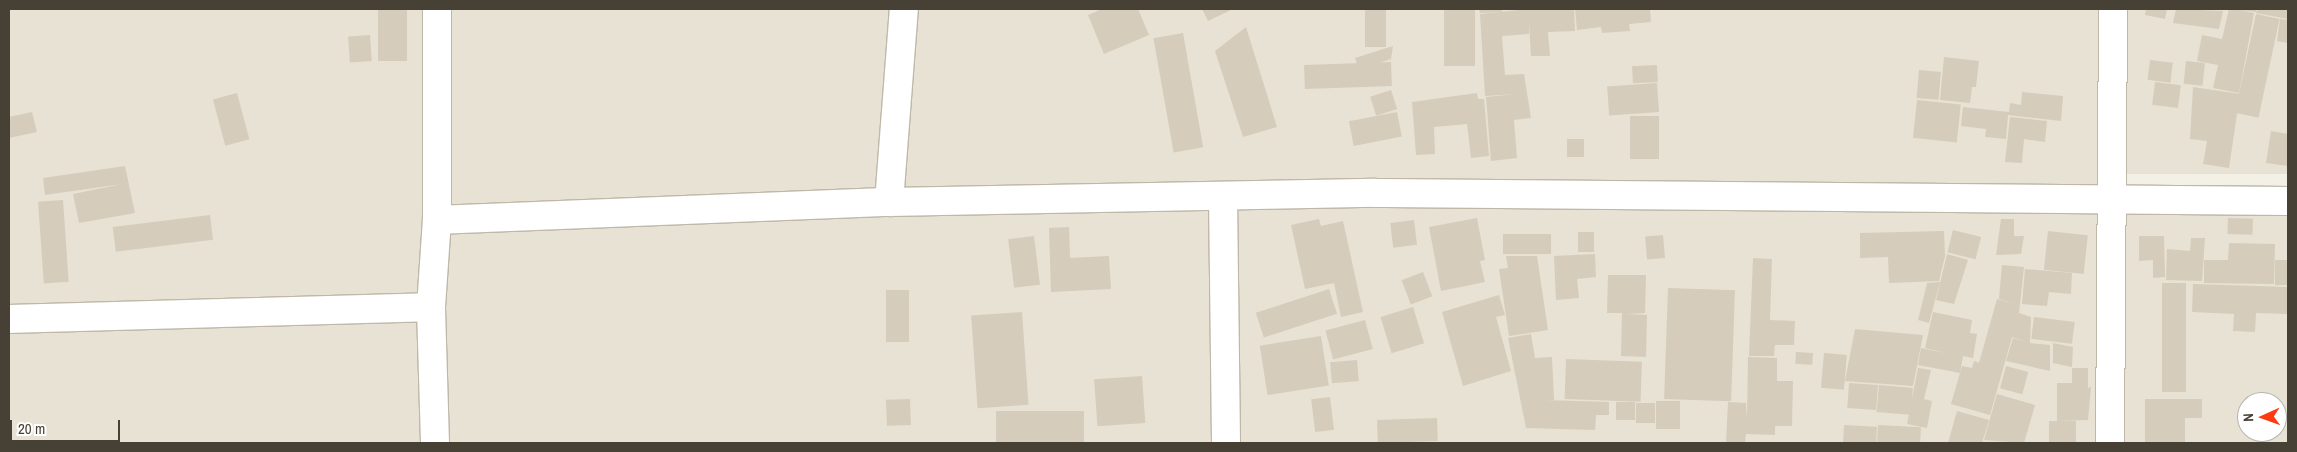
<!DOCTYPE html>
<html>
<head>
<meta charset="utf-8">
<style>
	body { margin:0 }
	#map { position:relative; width:2297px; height:452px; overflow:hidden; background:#f3f0e6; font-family:"Archivo Narrow",sans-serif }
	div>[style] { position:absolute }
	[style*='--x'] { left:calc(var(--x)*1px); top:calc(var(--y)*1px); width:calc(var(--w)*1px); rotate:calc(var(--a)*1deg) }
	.residential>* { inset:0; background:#e8e2d4; transform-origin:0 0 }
	.building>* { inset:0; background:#d5ccbb; transform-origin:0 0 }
	.roads { filter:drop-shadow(1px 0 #bfb8a9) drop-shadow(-1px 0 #bfb8a9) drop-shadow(0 1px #bfb8a9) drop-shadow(0 -1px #bfb8a9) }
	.minor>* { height:28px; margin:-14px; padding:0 14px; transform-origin:14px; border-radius:14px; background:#fff }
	span { translate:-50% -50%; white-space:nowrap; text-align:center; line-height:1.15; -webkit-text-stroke:4px #fff; paint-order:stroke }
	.frame { position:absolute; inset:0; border:10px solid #474035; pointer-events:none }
	.north { position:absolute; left:2237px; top:392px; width:50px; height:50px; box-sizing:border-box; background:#fff; border:1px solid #b5b3ae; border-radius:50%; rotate:268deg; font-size:14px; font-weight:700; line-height:20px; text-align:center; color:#474035 }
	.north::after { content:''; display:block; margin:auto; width:18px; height:22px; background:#fe3a13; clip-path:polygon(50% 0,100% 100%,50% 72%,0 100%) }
	.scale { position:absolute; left:10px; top:420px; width:110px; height:22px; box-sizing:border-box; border:2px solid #474035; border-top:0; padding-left:6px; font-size:15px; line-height:18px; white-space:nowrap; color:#474035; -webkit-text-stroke:4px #fff; paint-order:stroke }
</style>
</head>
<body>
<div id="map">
	<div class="residential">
		<i style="left:9px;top:9px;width:2104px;height:434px"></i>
		<i style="left:2120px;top:9px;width:168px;height:165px"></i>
		<i style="clip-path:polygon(evenodd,2124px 212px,2288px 215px,2288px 443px,2120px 443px,2124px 212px,2247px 402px,2277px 402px,2277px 432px,2247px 432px,2247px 402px)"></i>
	</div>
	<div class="building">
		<i style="left:378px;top:9px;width:29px;height:52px"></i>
		<i style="clip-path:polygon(1102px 9px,1138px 9px,1149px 35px,1104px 54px,1088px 15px)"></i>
		<i style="clip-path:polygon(1202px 9px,1233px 9px,1208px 21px)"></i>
		<i style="left:1365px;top:9px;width:21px;height:38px"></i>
		<i style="left:1444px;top:9px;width:31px;height:57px"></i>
		<i style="clip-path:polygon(1479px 9px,1502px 9px,1502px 12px,1480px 13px)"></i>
		<i style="clip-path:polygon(1528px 9px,1574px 9px,1575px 31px,1548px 32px,1550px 56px,1531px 56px,1529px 24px,1529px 34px,1502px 36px,1505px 75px,1524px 74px,1531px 118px,1514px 120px,1517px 158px,1491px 161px,1486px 97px,1517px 94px,1485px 96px,1480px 14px)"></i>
		<i style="clip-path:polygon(1575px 9px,1650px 9px,1651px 22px,1629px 24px,1630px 31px,1602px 33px,1601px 27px,1577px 30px)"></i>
		<i style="clip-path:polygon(2146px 9px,2167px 9px,2165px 19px,2145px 15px)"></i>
		<i style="clip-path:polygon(2176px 9px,2223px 11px,2219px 29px,2173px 23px)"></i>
		<i style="clip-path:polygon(2229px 9px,2256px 9px,2256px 12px,2241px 10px,2254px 13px,2239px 93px,2213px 88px,2218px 65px,2197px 61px,2202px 35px,2222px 39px)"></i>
		<i style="clip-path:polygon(2257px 9px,2288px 9px,2288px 19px,2256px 13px)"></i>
		<i style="left:2256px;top:14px;width:24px;height:101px;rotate:12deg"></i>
		<i style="clip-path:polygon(2280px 19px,2288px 20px,2288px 43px,2277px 41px)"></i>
		<i style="clip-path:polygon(1246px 27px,1277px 127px,1243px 137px,1215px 51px)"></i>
		<i style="left:1183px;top:33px;width:116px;height:30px;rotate:80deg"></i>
		<i style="left:370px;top:35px;width:26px;height:22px;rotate:86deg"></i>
		<i style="clip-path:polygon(1393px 46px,1391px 59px,1359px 69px,1355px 58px)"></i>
		<i style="clip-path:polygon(1944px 57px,1979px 61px,1976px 87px,1972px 87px,1970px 103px,1940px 100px)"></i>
		<i style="left:2150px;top:60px;width:23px;height:20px;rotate:7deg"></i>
		<i style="left:2186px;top:61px;width:19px;height:23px;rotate:6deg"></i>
		<i style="left:1391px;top:62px;width:24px;height:87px;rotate:88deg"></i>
		<i style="left:1657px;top:65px;width:17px;height:25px;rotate:87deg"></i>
		<i style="left:1919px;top:70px;width:22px;height:28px;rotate:5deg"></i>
		<i style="left:2155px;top:82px;width:26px;height:23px;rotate:7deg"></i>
		<i style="left:1657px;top:83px;width:29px;height:50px;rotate:86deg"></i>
		<i style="clip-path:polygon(2193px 87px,2240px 94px,2229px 168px,2203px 164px,2207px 141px,2190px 139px)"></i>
		<i style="left:1391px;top:90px;width:20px;height:22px;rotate:72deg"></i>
		<i style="clip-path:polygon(2022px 92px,2063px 96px,2061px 121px,2008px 115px,2006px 139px,1985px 137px,1986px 129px,1961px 126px,1963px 107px,2009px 112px,2010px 103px,2021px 105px)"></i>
		<i style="left:237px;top:93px;width:48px;height:25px;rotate:75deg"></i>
		<i style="clip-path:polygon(1477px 93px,1478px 99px,1484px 99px,1489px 156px,1471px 158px,1467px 124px,1434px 127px,1435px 154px,1416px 155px,1412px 102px)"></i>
		<i style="left:1917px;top:100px;width:44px;height:38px;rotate:6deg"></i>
		<i style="clip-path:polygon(32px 112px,37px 132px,9px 138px,9px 117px)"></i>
		<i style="left:1397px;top:112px;width:25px;height:49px;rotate:79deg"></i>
		<i style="left:1630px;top:116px;width:29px;height:43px"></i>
		<i style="clip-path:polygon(2010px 117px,2047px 121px,2045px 142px,2024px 139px,2022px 163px,2005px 162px)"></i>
		<i style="clip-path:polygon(2271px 131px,2288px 134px,2288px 166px,2266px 163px)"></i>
		<i style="left:1584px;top:139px;width:18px;height:17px;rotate:90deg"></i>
		<i style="clip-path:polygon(125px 166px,135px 213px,79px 223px,73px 194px,122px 184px,45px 195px,43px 178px)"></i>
		<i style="left:63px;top:200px;width:82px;height:25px;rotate:86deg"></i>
		<i style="left:210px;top:215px;width:25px;height:98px;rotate:83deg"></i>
		<i style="clip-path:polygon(1477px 218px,1485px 260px,1480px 261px,1485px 282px,1441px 291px,1429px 227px)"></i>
		<i style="left:2228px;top:218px;width:25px;height:16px;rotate:2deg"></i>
		<i style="clip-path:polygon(1319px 219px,1321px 226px,1343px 221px,1363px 312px,1341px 317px,1334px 283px,1305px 289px,1291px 225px)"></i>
		<i style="clip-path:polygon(2001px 219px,2014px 219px,2014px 236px,2024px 236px,2021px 254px,1996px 255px)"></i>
		<i style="left:1414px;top:220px;width:25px;height:24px;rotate:83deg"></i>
		<i style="clip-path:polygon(1069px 227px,1070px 258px,1109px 256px,1111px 289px,1051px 292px,1049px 228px)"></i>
		<i style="left:1953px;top:230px;width:29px;height:23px;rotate:14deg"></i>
		<i style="clip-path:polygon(1944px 231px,1945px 256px,1939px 281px,1889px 283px,1888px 257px,1860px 258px,1860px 233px)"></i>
		<i style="left:2048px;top:231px;width:40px;height:39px;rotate:6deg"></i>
		<i style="left:1578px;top:232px;width:16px;height:20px"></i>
		<i style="left:1551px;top:234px;width:20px;height:48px;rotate:90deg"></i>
		<i style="left:1663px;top:235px;width:23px;height:18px;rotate:85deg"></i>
		<i style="left:1034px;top:236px;width:49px;height:26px;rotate:83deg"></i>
		<i style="clip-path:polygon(2139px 236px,2164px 236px,2165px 277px,2153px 278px,2153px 260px,2139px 261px)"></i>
		<i style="clip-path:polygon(2191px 238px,2205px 238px,2202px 281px,2166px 280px,2167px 249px,2190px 251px)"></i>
		<i style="clip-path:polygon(2229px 243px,2275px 244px,2274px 284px,2204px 283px,2204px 260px,2228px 260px)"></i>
		<i style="clip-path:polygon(1595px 254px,1596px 277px,1577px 279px,1579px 298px,1556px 300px,1554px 256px)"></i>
		<i style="clip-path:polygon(1947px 254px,1968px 260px,1954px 304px,1936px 300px)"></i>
		<i style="clip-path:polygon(1506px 256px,1537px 256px,1548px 330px,1509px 336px,1499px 269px,1508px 268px)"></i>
		<i style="clip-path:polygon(1753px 258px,1772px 259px,1770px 320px,1795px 321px,1794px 345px,1775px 345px,1774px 356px,1749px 356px)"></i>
		<i style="left:2275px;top:260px;width:13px;height:25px"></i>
		<i style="clip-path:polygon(2002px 265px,2024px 267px,2019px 313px,2031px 317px,2030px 343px,2050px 345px,2050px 371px,2006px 361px,2013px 338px,2027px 342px,2012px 337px,1990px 415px,1951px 404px,1962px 366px,1972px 368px,1974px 361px,1979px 363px,1997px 299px,2015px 304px,1999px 299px)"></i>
		<i style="clip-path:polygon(2025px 269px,2072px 273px,2071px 294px,2049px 292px,2047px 306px,2022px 304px)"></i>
		<i style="left:1423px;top:272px;width:26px;height:23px;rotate:69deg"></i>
		<i style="clip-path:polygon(1608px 275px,1646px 275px,1645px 313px,1627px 314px,1647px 315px,1646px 357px,1621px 356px,1622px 313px,1607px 313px)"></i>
		<i style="clip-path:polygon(1940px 282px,1929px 323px,1918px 320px,1927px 283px)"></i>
		<i style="left:2162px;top:283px;width:24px;height:109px"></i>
		<i style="clip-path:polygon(2193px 284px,2288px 287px,2288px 314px,2256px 313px,2255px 332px,2233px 331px,2234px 314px,2192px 312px)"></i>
		<i style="left:1668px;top:288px;width:67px;height:111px;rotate:2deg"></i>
		<i style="left:1329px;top:289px;width:26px;height:77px;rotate:72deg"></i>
		<i style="left:886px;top:290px;width:23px;height:52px"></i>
		<i style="clip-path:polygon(1499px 295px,1505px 315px,1496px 317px,1511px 371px,1463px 386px,1442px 312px)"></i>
		<i style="left:1413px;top:307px;width:38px;height:34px;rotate:73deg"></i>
		<i style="left:1022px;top:312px;width:93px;height:51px;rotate:86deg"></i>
		<i style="clip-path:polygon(1933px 312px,1972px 320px,1970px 333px,1977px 334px,1973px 358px,1963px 356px,1960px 373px,1918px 365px,1921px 348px,1950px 354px,1925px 348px)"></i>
		<i style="left:2034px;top:317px;width:41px;height:22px;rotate:7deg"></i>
		<i style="left:1365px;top:320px;width:30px;height:41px;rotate:75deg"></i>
		<i style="clip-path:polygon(1855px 329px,1923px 335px,1913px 386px,1845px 381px)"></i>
		<i style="clip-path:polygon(1531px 334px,1535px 358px,1552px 357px,1554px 400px,1544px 400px,1609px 402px,1609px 415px,1596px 415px,1595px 430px,1526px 428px,1508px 338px)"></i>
		<i style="left:1321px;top:336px;width:50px;height:62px;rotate:81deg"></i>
		<i style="clip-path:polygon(2053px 343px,2073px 347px,2072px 367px,2053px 363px)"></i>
		<i style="left:1796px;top:352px;width:17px;height:12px;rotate:3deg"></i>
		<i style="left:1824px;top:353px;width:23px;height:35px;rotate:5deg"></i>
		<i style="clip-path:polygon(1748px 357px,1777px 358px,1777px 381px,1793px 381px,1792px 426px,1775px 426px,1775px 435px,1746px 434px,1745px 443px,1726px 442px,1728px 402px,1746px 403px,1747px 420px)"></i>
		<i style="left:1566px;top:359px;width:76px;height:40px;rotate:2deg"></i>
		<i style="left:1357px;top:360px;width:21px;height:27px;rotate:85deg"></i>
		<i style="left:2006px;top:366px;width:23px;height:23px;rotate:15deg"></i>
		<i style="clip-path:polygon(1918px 368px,1931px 370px,1924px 399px,1932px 401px,1927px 428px,1907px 424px)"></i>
		<i style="clip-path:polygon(2072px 368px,2088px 368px,2088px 388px,2091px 387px,2088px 420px,2057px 421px,2057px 383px,2072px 383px)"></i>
		<i style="left:1142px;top:376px;width:47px;height:48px;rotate:86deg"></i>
		<i style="left:1849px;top:383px;width:29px;height:25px;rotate:4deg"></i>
		<i style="left:1879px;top:385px;width:34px;height:27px;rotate:5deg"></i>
		<i style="clip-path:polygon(1997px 394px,2035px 405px,2024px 443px,1984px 440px)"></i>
		<i style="left:1330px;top:397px;width:33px;height:19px;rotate:83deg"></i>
		<i style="left:910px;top:399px;width:26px;height:24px;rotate:88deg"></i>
		<i style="clip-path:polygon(2145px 399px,2202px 399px,2202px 418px,2185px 418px,2185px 443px,2145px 443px)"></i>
		<i style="left:1656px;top:401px;width:24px;height:28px"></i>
		<i style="left:1616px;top:402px;width:19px;height:18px"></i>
		<i style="left:1636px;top:403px;width:19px;height:20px"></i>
		<i style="left:1084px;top:411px;width:32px;height:88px;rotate:90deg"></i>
		<i style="clip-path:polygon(1957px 411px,1989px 420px,1982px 443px,1948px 443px)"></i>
		<i style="left:1437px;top:418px;width:23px;height:60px;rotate:88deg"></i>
		<i style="left:2076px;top:421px;width:22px;height:27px;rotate:90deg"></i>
		<i style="left:1844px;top:425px;width:33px;height:18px;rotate:3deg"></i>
		<i style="left:1878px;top:425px;width:43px;height:18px;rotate:3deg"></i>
	</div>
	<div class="roads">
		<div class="minor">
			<i style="--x:1223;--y:196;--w:247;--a:89.3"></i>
			<i style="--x:889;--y:202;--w:194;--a:-85.6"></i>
			<i style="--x:437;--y:220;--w:452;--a:-2.3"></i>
			<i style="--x:889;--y:202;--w:486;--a:-1.1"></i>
			<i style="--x:1375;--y:193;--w:913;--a:0.5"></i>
			<i style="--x:9;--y:319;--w:422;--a:-1.6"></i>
			<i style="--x:435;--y:443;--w:136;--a:-91.7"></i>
			<i style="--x:431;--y:307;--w:87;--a:-86.1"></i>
			<i style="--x:437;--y:220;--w:211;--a:-90"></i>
			<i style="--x:2110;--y:443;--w:434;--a:-89.6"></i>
		</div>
	</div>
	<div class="frame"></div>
	<div class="north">N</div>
	<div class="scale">20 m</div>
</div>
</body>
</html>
